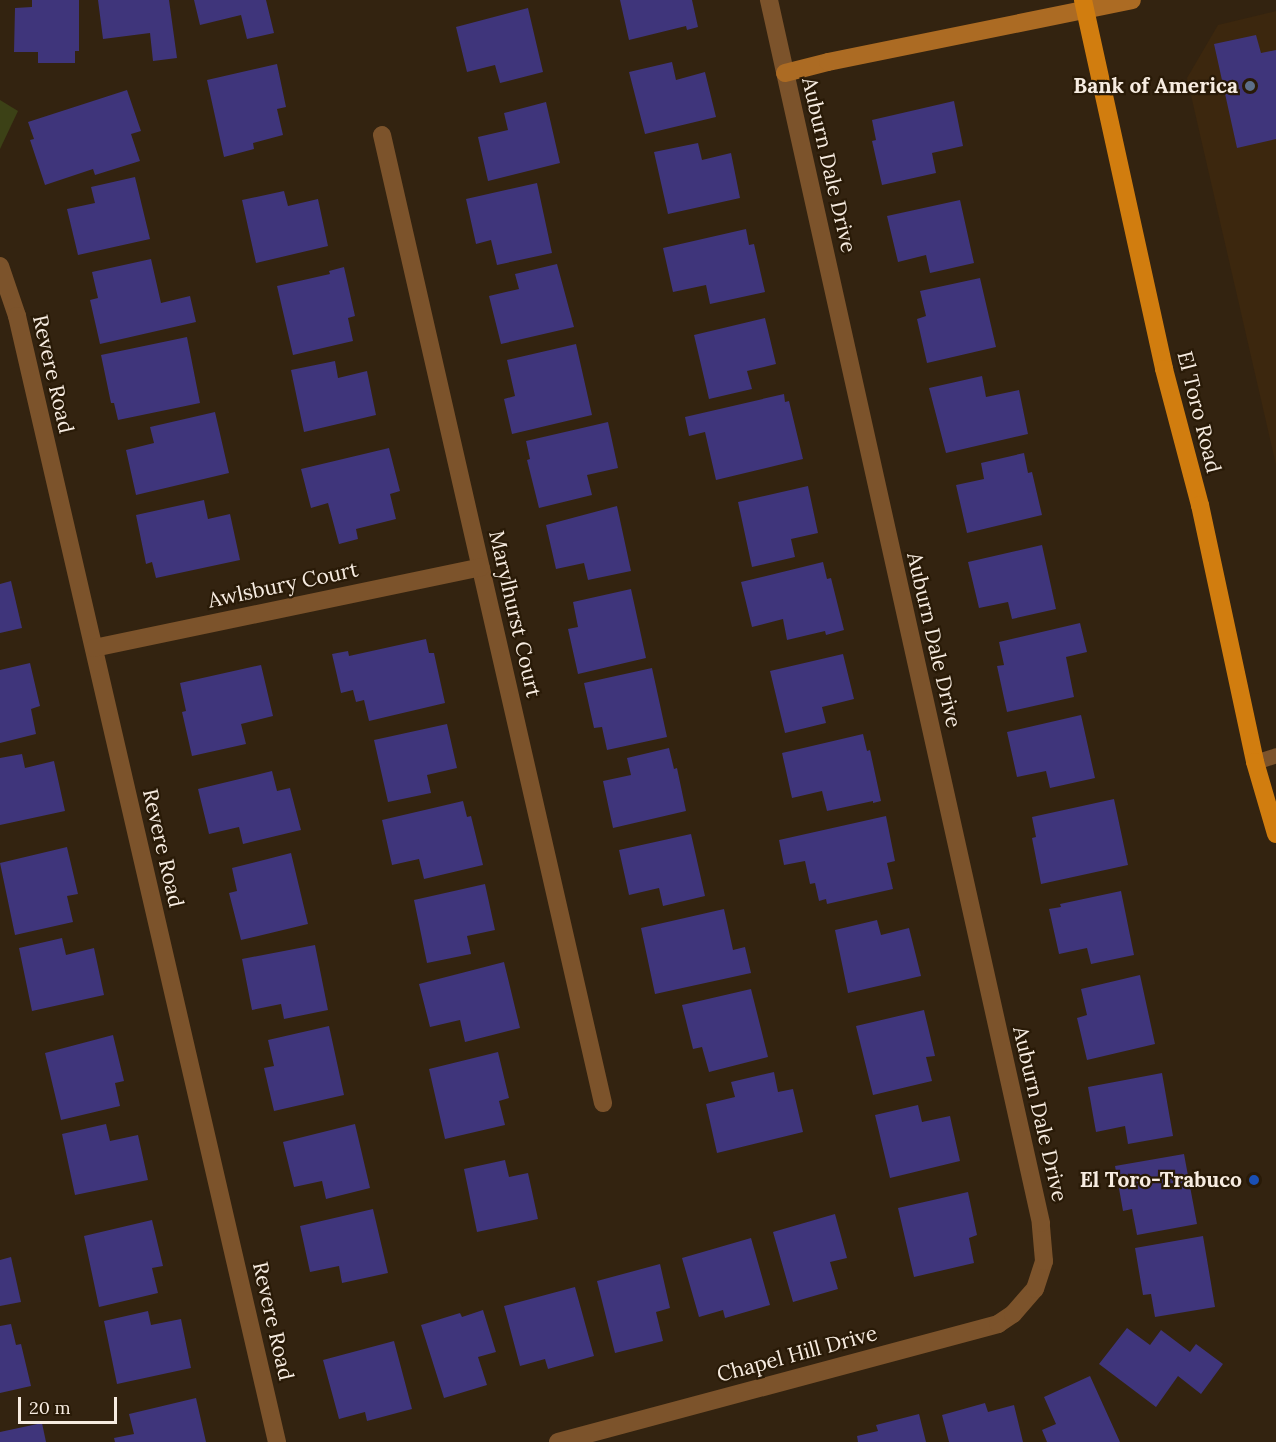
<!DOCTYPE html>
<html>
<head>
<meta charset="utf-8">
<style>
	body { margin:0 }
	#map { position:relative; width:1276px; height:1442px; overflow:hidden; background:#332310; font-family:Lora,serif }
	div>[style] { position:absolute }
	[style*='--x'] { left:calc(var(--x)*1px); top:calc(var(--y)*1px); width:calc(var(--w)*1px); rotate:calc(var(--a)*1deg) }
	.built>* { inset:0; background:#3c270e }
	.green>* { inset:0; background:#3c4116 }
	.building>* { inset:0; background:#3f357b }
	.lane>* { height:15px; margin:-7.5px; padding:0 7.5px; transform-origin:7.5px; border-radius:7.5px; background:#7c532b }
	.street>* { height:18px; margin:-9px; padding:0 9px; transform-origin:9px; border-radius:9px; background:#7c532b }
	.secondary>* { height:18px; margin:-9px; padding:0 9px; transform-origin:9px; border-radius:9px; background:#ac6b23 }
	.primary>* { height:18px; margin:-9px; padding:0 9px; transform-origin:9px; border-radius:9px; background:#d17d0f }
	.dots>* { width:16px; height:16px; translate:-50% -50%; box-sizing:border-box; border:3px solid #291a07; border-radius:50% }
	span { translate:-50% -50%; white-space:nowrap; text-align:center; line-height:1.15; -webkit-text-stroke:4.5px #291a07; paint-order:stroke }
	.poi-label { font-size:21px; color:#f7ece1; font-weight:700 }
	.right { translate:-100% -50%; text-align:right }
	.street-label { font-size:21px; color:#f7ece1 }
	.scale { position:absolute; left:18px; top:1397px; width:99px; height:27px; box-sizing:border-box; border:3px solid #f7ece1; border-top:0; padding-left:8px; font-size:18px; line-height:21px; white-space:nowrap; color:#f7ece1; -webkit-text-stroke:4px #291a07; paint-order:stroke }
</style>
</head>
<body>
<div id="map">
	<div class="built">
		<i style="clip-path:polygon(1276px 11px,1276px 465px,1187px 78px,1218px 25px)"></i>
	</div>
	<div class="green">
		<i style="clip-path:polygon(0 100px,18px 111px,0 149px)"></i>
	</div>
	<div class="building">
		<i style="clip-path:polygon(32px 0,79px 0,79px 51px,75px 51px,75px 63px,38px 63px,38px 52px,14px 52px,15px 8px,32px 7px)"></i>
		<i style="clip-path:polygon(98px 0,169px 0,177px 58px,153px 61px,150px 33px,103px 39px)"></i>
		<i style="clip-path:polygon(194px 0,266px 0,274px 33px,247px 39px,241px 15px,200px 25px)"></i>
		<i style="clip-path:polygon(620px 0,692px 0,698px 27px,687px 30px,686px 26px,629px 40px)"></i>
		<i style="clip-path:polygon(528px 8px,543px 72px,500px 83px,495px 65px,467px 72px,456px 27px)"></i>
		<i style="clip-path:polygon(1256px 35px,1261px 53px,1276px 50px,1276px 139px,1237px 148px,1214px 44px)"></i>
		<i style="clip-path:polygon(672px 62px,676px 80px,705px 72px,716px 117px,645px 134px,629px 72px)"></i>
		<i style="clip-path:polygon(277px 64px,286px 107px,277px 109px,283px 135px,253px 143px,254px 149px,224px 157px,207px 80px)"></i>
		<i style="clip-path:polygon(127px 90px,141px 131px,131px 134px,140px 161px,95px 175px,93px 169px,45px 185px,30px 140px,34px 139px,28px 122px)"></i>
		<i style="clip-path:polygon(954px 101px,963px 146px,932px 153px,936px 173px,882px 185px,872px 141px,876px 140px,872px 120px)"></i>
		<i style="clip-path:polygon(546px 102px,560px 163px,488px 181px,478px 137px,508px 130px,504px 113px)"></i>
		<i style="clip-path:polygon(698px 143px,702px 160px,731px 153px,740px 198px,668px 214px,654px 152px)"></i>
		<i style="clip-path:polygon(135px 177px,150px 239px,78px 255px,67px 209px,95px 203px,91px 187px)"></i>
		<i style="clip-path:polygon(537px 183px,552px 253px,497px 265px,491px 240px,476px 244px,466px 199px)"></i>
		<i style="clip-path:polygon(284px 191px,288px 206px,318px 199px,328px 246px,256px 263px,242px 200px)"></i>
		<i style="clip-path:polygon(960px 200px,974px 263px,930px 273px,926px 255px,898px 262px,887px 216px)"></i>
		<i style="clip-path:polygon(746px 229px,749px 245px,754px 244px,765px 292px,710px 304px,706px 285px,673px 292px,663px 248px)"></i>
		<i style="clip-path:polygon(151px 259px,161px 303px,190px 296px,196px 322px,100px 344px,90px 300px,98px 298px,92px 272px)"></i>
		<i style="clip-path:polygon(557px 264px,574px 327px,501px 344px,489px 296px,519px 289px,515px 274px)"></i>
		<i style="clip-path:polygon(344px 267px,355px 316px,348px 318px,353px 341px,293px 355px,277px 286px,330px 274px,329px 271px)"></i>
		<i style="clip-path:polygon(980px 278px,996px 347px,927px 363px,917px 319px,926px 316px,920px 291px)"></i>
		<i style="clip-path:polygon(765px 318px,776px 364px,747px 371px,752px 389px,709px 399px,694px 335px)"></i>
		<i style="clip-path:polygon(187px 337px,200px 403px,118px 420px,114px 403px,111px 403px,101px 355px)"></i>
		<i style="clip-path:polygon(576px 344px,592px 415px,512px 434px,504px 399px,515px 396px,507px 360px)"></i>
		<i style="clip-path:polygon(335px 361px,338px 378px,367px 371px,376px 415px,304px 432px,291px 370px)"></i>
		<i style="clip-path:polygon(982px 376px,986px 397px,1019px 390px,1028px 434px,946px 453px,929px 388px)"></i>
		<i style="clip-path:polygon(784px 394px,785px 402px,789px 401px,803px 459px,716px 480px,705px 432px,689px 436px,685px 417px)"></i>
		<i style="clip-path:polygon(215px 412px,229px 473px,136px 495px,126px 450px,154px 443px,150px 427px)"></i>
		<i style="clip-path:polygon(608px 422px,618px 468px,587px 475px,592px 495px,539px 508px,527px 460px,530px 459px,526px 441px)"></i>
		<i style="clip-path:polygon(389px 448px,400px 491px,390px 494px,396px 519px,356px 529px,358px 539px,339px 544px,328px 503px,311px 508px,301px 469px)"></i>
		<i style="clip-path:polygon(1024px 453px,1028px 473px,1032px 472px,1042px 515px,967px 533px,956px 485px,984px 479px,981px 463px)"></i>
		<i style="clip-path:polygon(808px 486px,818px 533px,791px 539px,795px 557px,752px 567px,738px 502px)"></i>
		<i style="clip-path:polygon(204px 500px,208px 519px,230px 514px,240px 560px,156px 578px,152px 562px,146px 564px,136px 515px)"></i>
		<i style="clip-path:polygon(617px 506px,631px 571px,588px 580px,584px 563px,556px 569px,546px 525px)"></i>
		<i style="clip-path:polygon(1042px 545px,1056px 609px,1012px 619px,1008px 602px,979px 608px,968px 562px)"></i>
		<i style="clip-path:polygon(823px 562px,827px 579px,831px 578px,844px 630px,826px 635px,825px 631px,787px 640px,783px 619px,752px 627px,741px 582px)"></i>
		<i style="clip-path:polygon(11px 581px,22px 628px,0 633px,0 584px)"></i>
		<i style="clip-path:polygon(631px 589px,646px 658px,578px 674px,568px 629px,578px 627px,573px 602px)"></i>
		<i style="clip-path:polygon(1080px 623px,1087px 652px,1066px 657px,1074px 697px,1007px 712px,997px 666px,1004px 665px,999px 642px)"></i>
		<i style="clip-path:polygon(426px 639px,429px 653px,434px 653px,445px 703px,369px 721px,364px 700px,356px 702px,353px 690px,341px 693px,332px 654px,348px 651px,349px 656px)"></i>
		<i style="clip-path:polygon(843px 654px,854px 699px,822px 707px,826px 723px,785px 733px,770px 671px)"></i>
		<i style="clip-path:polygon(30px 663px,40px 706px,31px 709px,36px 734px,0 743px,0 670px)"></i>
		<i style="clip-path:polygon(261px 665px,273px 716px,241px 724px,246px 744px,192px 756px,182px 712px,186px 711px,180px 683px)"></i>
		<i style="clip-path:polygon(652px 668px,667px 737px,607px 750px,602px 727px,594px 728px,584px 683px)"></i>
		<i style="clip-path:polygon(1081px 715px,1095px 778px,1050px 788px,1046px 771px,1017px 777px,1007px 732px)"></i>
		<i style="clip-path:polygon(447px 724px,457px 768px,427px 775px,431px 793px,388px 802px,374px 740px)"></i>
		<i style="clip-path:polygon(863px 734px,867px 751px,870px 750px,881px 801px,873px 803px,873px 801px,827px 811px,822px 791px,792px 798px,782px 753px)"></i>
		<i style="clip-path:polygon(669px 748px,674px 769px,677px 768px,686px 811px,613px 828px,603px 781px,631px 775px,627px 758px)"></i>
		<i style="clip-path:polygon(22px 754px,25px 768px,54px 761px,65px 811px,0 825px,0 758px)"></i>
		<i style="clip-path:polygon(272px 771px,277px 791px,290px 788px,301px 830px,243px 844px,239px 827px,209px 834px,198px 789px)"></i>
		<i style="clip-path:polygon(1114px 799px,1128px 865px,1041px 884px,1032px 838px,1036px 837px,1032px 817px)"></i>
		<i style="clip-path:polygon(463px 801px,467px 817px,471px 816px,483px 865px,424px 879px,419px 859px,392px 865px,382px 820px)"></i>
		<i style="clip-path:polygon(886px 816px,895px 861px,887px 863px,893px 889px,827px 904px,826px 899px,819px 901px,815px 883px,810px 884px,805px 861px,784px 865px,779px 840px)"></i>
		<i style="clip-path:polygon(691px 834px,705px 896px,663px 906px,659px 888px,629px 895px,619px 850px)"></i>
		<i style="clip-path:polygon(67px 847px,78px 894px,67px 896px,73px 922px,15px 935px,0 863px)"></i>
		<i style="clip-path:polygon(291px 853px,308px 924px,241px 940px,229px 893px,237px 891px,232px 868px)"></i>
		<i style="clip-path:polygon(485px 884px,495px 930px,467px 936px,471px 954px,427px 963px,414px 900px)"></i>
		<i style="clip-path:polygon(1121px 891px,1134px 955px,1091px 964px,1087px 948px,1059px 954px,1049px 909px,1061px 907px,1060px 904px)"></i>
		<i style="clip-path:polygon(724px 909px,733px 950px,745px 947px,751px 973px,655px 994px,641px 928px)"></i>
		<i style="clip-path:polygon(877px 920px,881px 935px,909px 928px,921px 976px,848px 993px,835px 930px)"></i>
		<i style="clip-path:polygon(62px 938px,66px 955px,94px 948px,104px 995px,32px 1011px,19px 948px)"></i>
		<i style="clip-path:polygon(315px 945px,328px 1010px,284px 1019px,281px 1004px,252px 1010px,242px 959px)"></i>
		<i style="clip-path:polygon(504px 962px,520px 1028px,465px 1042px,460px 1020px,430px 1027px,419px 984px)"></i>
		<i style="clip-path:polygon(1140px 975px,1155px 1044px,1087px 1060px,1077px 1018px,1087px 1015px,1081px 989px)"></i>
		<i style="clip-path:polygon(751px 989px,768px 1057px,709px 1072px,702px 1047px,693px 1049px,682px 1005px)"></i>
		<i style="clip-path:polygon(924px 1010px,935px 1056px,926px 1057px,932px 1081px,873px 1095px,856px 1026px)"></i>
		<i style="clip-path:polygon(329px 1026px,344px 1095px,274px 1111px,264px 1068px,274px 1066px,268px 1040px)"></i>
		<i style="clip-path:polygon(113px 1035px,124px 1081px,115px 1083px,120px 1106px,61px 1120px,45px 1053px)"></i>
		<i style="clip-path:polygon(498px 1052px,509px 1098px,499px 1101px,505px 1125px,445px 1139px,429px 1069px)"></i>
		<i style="clip-path:polygon(774px 1072px,778px 1092px,793px 1089px,803px 1132px,717px 1153px,706px 1104px,735px 1097px,731px 1082px)"></i>
		<i style="clip-path:polygon(1162px 1073px,1173px 1136px,1128px 1144px,1125px 1126px,1096px 1132px,1088px 1087px)"></i>
		<i style="clip-path:polygon(918px 1105px,922px 1122px,950px 1116px,960px 1161px,890px 1178px,875px 1115px)"></i>
		<i style="clip-path:polygon(106px 1124px,110px 1141px,138px 1135px,148px 1180px,75px 1195px,62px 1134px)"></i>
		<i style="clip-path:polygon(355px 1124px,370px 1188px,326px 1199px,322px 1181px,294px 1187px,283px 1142px)"></i>
		<i style="clip-path:polygon(1184px 1154px,1197px 1224px,1137px 1235px,1132px 1209px,1123px 1211px,1115px 1166px)"></i>
		<i style="clip-path:polygon(505px 1160px,509px 1177px,528px 1173px,538px 1219px,477px 1232px,464px 1169px)"></i>
		<i style="clip-path:polygon(968px 1192px,977px 1235px,969px 1238px,974px 1263px,914px 1277px,898px 1208px)"></i>
		<i style="clip-path:polygon(373px 1209px,388px 1273px,342px 1283px,339px 1266px,310px 1272px,300px 1226px)"></i>
		<i style="clip-path:polygon(835px 1214px,847px 1258px,830px 1262px,838px 1289px,793px 1302px,773px 1232px)"></i>
		<i style="clip-path:polygon(152px 1220px,163px 1266px,152px 1268px,158px 1293px,99px 1307px,84px 1236px)"></i>
		<i style="clip-path:polygon(1203px 1236px,1215px 1307px,1155px 1317px,1151px 1294px,1143px 1295px,1135px 1248px)"></i>
		<i style="clip-path:polygon(751px 1238px,770px 1305px,725px 1318px,723px 1310px,699px 1317px,682px 1258px)"></i>
		<i style="clip-path:polygon(11px 1257px,21px 1302px,0 1306px,0 1260px)"></i>
		<i style="clip-path:polygon(660px 1264px,670px 1308px,656px 1312px,663px 1341px,615px 1353px,597px 1281px)"></i>
		<i style="clip-path:polygon(575px 1287px,594px 1356px,548px 1369px,545px 1359px,520px 1366px,504px 1306px)"></i>
		<i style="clip-path:polygon(483px 1310px,496px 1352px,478px 1357px,487px 1385px,444px 1398px,421px 1325px,460px 1313px,462px 1317px)"></i>
		<i style="clip-path:polygon(148px 1311px,151px 1325px,181px 1319px,191px 1368px,117px 1384px,104px 1321px)"></i>
		<i style="clip-path:polygon(11px 1324px,16px 1345px,21px 1344px,31px 1386px,0 1393px,0 1326px)"></i>
		<i style="clip-path:polygon(1127px 1328px,1150px 1345px,1161px 1330px,1190px 1352px,1196px 1344px,1223px 1364px,1201px 1394px,1178px 1376px,1156px 1407px,1099px 1364px)"></i>
		<i style="clip-path:polygon(394px 1341px,412px 1409px,367px 1421px,365px 1412px,339px 1419px,323px 1360px)"></i>
		<i style="clip-path:polygon(1090px 1376px,1120px 1442px,1047px 1442px,1042px 1430px,1056px 1424px,1044px 1397px)"></i>
		<i style="clip-path:polygon(196px 1398px,206px 1442px,115px 1442px,114px 1438px,134px 1434px,129px 1414px)"></i>
		<i style="clip-path:polygon(985px 1403px,988px 1412px,1014px 1405px,1023px 1442px,949px 1442px,942px 1415px)"></i>
		<i style="clip-path:polygon(919px 1414px,926px 1442px,858px 1442px,857px 1436px,878px 1431px,876px 1425px)"></i>
		<i style="clip-path:polygon(42px 1423px,46px 1442px,0 1442px,0 1432px)"></i>
	</div>
	<div class="lane">
		<i style="--x:1255;--y:762;--w:22;--a:-18"></i>
	</div>
	<div class="street">
		<i style="--x:382;--y:135;--w:993;--a:77.14"></i>
		<i style="--x:0;--y:266;--w:53;--a:71.2"></i>
		<i style="--x:17;--y:316;--w:1156;--a:77"></i>
		<i style="--x:94;--y:648;--w:395;--a:-11.8"></i>
		<i style="--x:558;--y:1442;--w:456;--a:-15"></i>
		<i style="--x:998;--y:1324;--w:18;--a:-34"></i>
		<i style="--x:1013;--y:1314;--w:33;--a:-49"></i>
		<i style="--x:1035;--y:1289;--w:29;--a:-72"></i>
		<i style="--x:1044;--y:1261;--w:38;--a:-95"></i>
		<i style="--x:1041;--y:1223;--w:1253;--a:-102.54"></i>
	</div>
	<div class="secondary">
		<i style="--x:785;--y:73;--w:44;--a:-14.3"></i>
		<i style="--x:828;--y:62;--w:310;--a:-11.5"></i>
	</div>
	<div class="primary">
		<i style="--x:1083;--y:0;--w:378;--a:77.6"></i>
		<i style="--x:1164;--y:369;--w:141;--a:75.2"></i>
		<i style="--x:1200;--y:505;--w:263;--a:77.9"></i>
		<i style="--x:1255;--y:762;--w:75;--a:73.7"></i>
	</div>
	<div class="dots">
		<i style="left:1250px;top:86px;background:#5c6f8a"></i>
		<i style="left:1254px;top:1180px;background:#1a4fb4"></i>
	</div>
	<div class="poi-label">
		<span class="right" style="left:1238px;top:86px">Bank of America</span>
		<span class="right" style="left:1242px;top:1180px">El Toro-Trabuco</span>
	</div>
	<div class="street-label">
		<span style="left:829px;top:165px;rotate:77deg">Auburn Dale Drive</span>
		<span style="left:53px;top:374px;rotate:77deg">Revere Road</span>
		<span style="left:1199px;top:412px;rotate:76deg">El Toro Road</span>
		<span style="left:283px;top:585px;rotate:-12deg">Awlsbury Court</span>
		<span style="left:515px;top:614px;rotate:77deg">Marylhurst Court</span>
		<span style="left:934px;top:640px;rotate:77deg">Auburn Dale Drive</span>
		<span style="left:163px;top:848px;rotate:77deg">Revere Road</span>
		<span style="left:1040px;top:1114px;rotate:77deg">Auburn Dale Drive</span>
		<span style="left:273px;top:1321px;rotate:77deg">Revere Road</span>
		<span style="left:797px;top:1354px;rotate:-15deg">Chapel Hill Drive</span>
	</div>
	<div class="scale">20 m</div>
</div>
</body>
</html>
